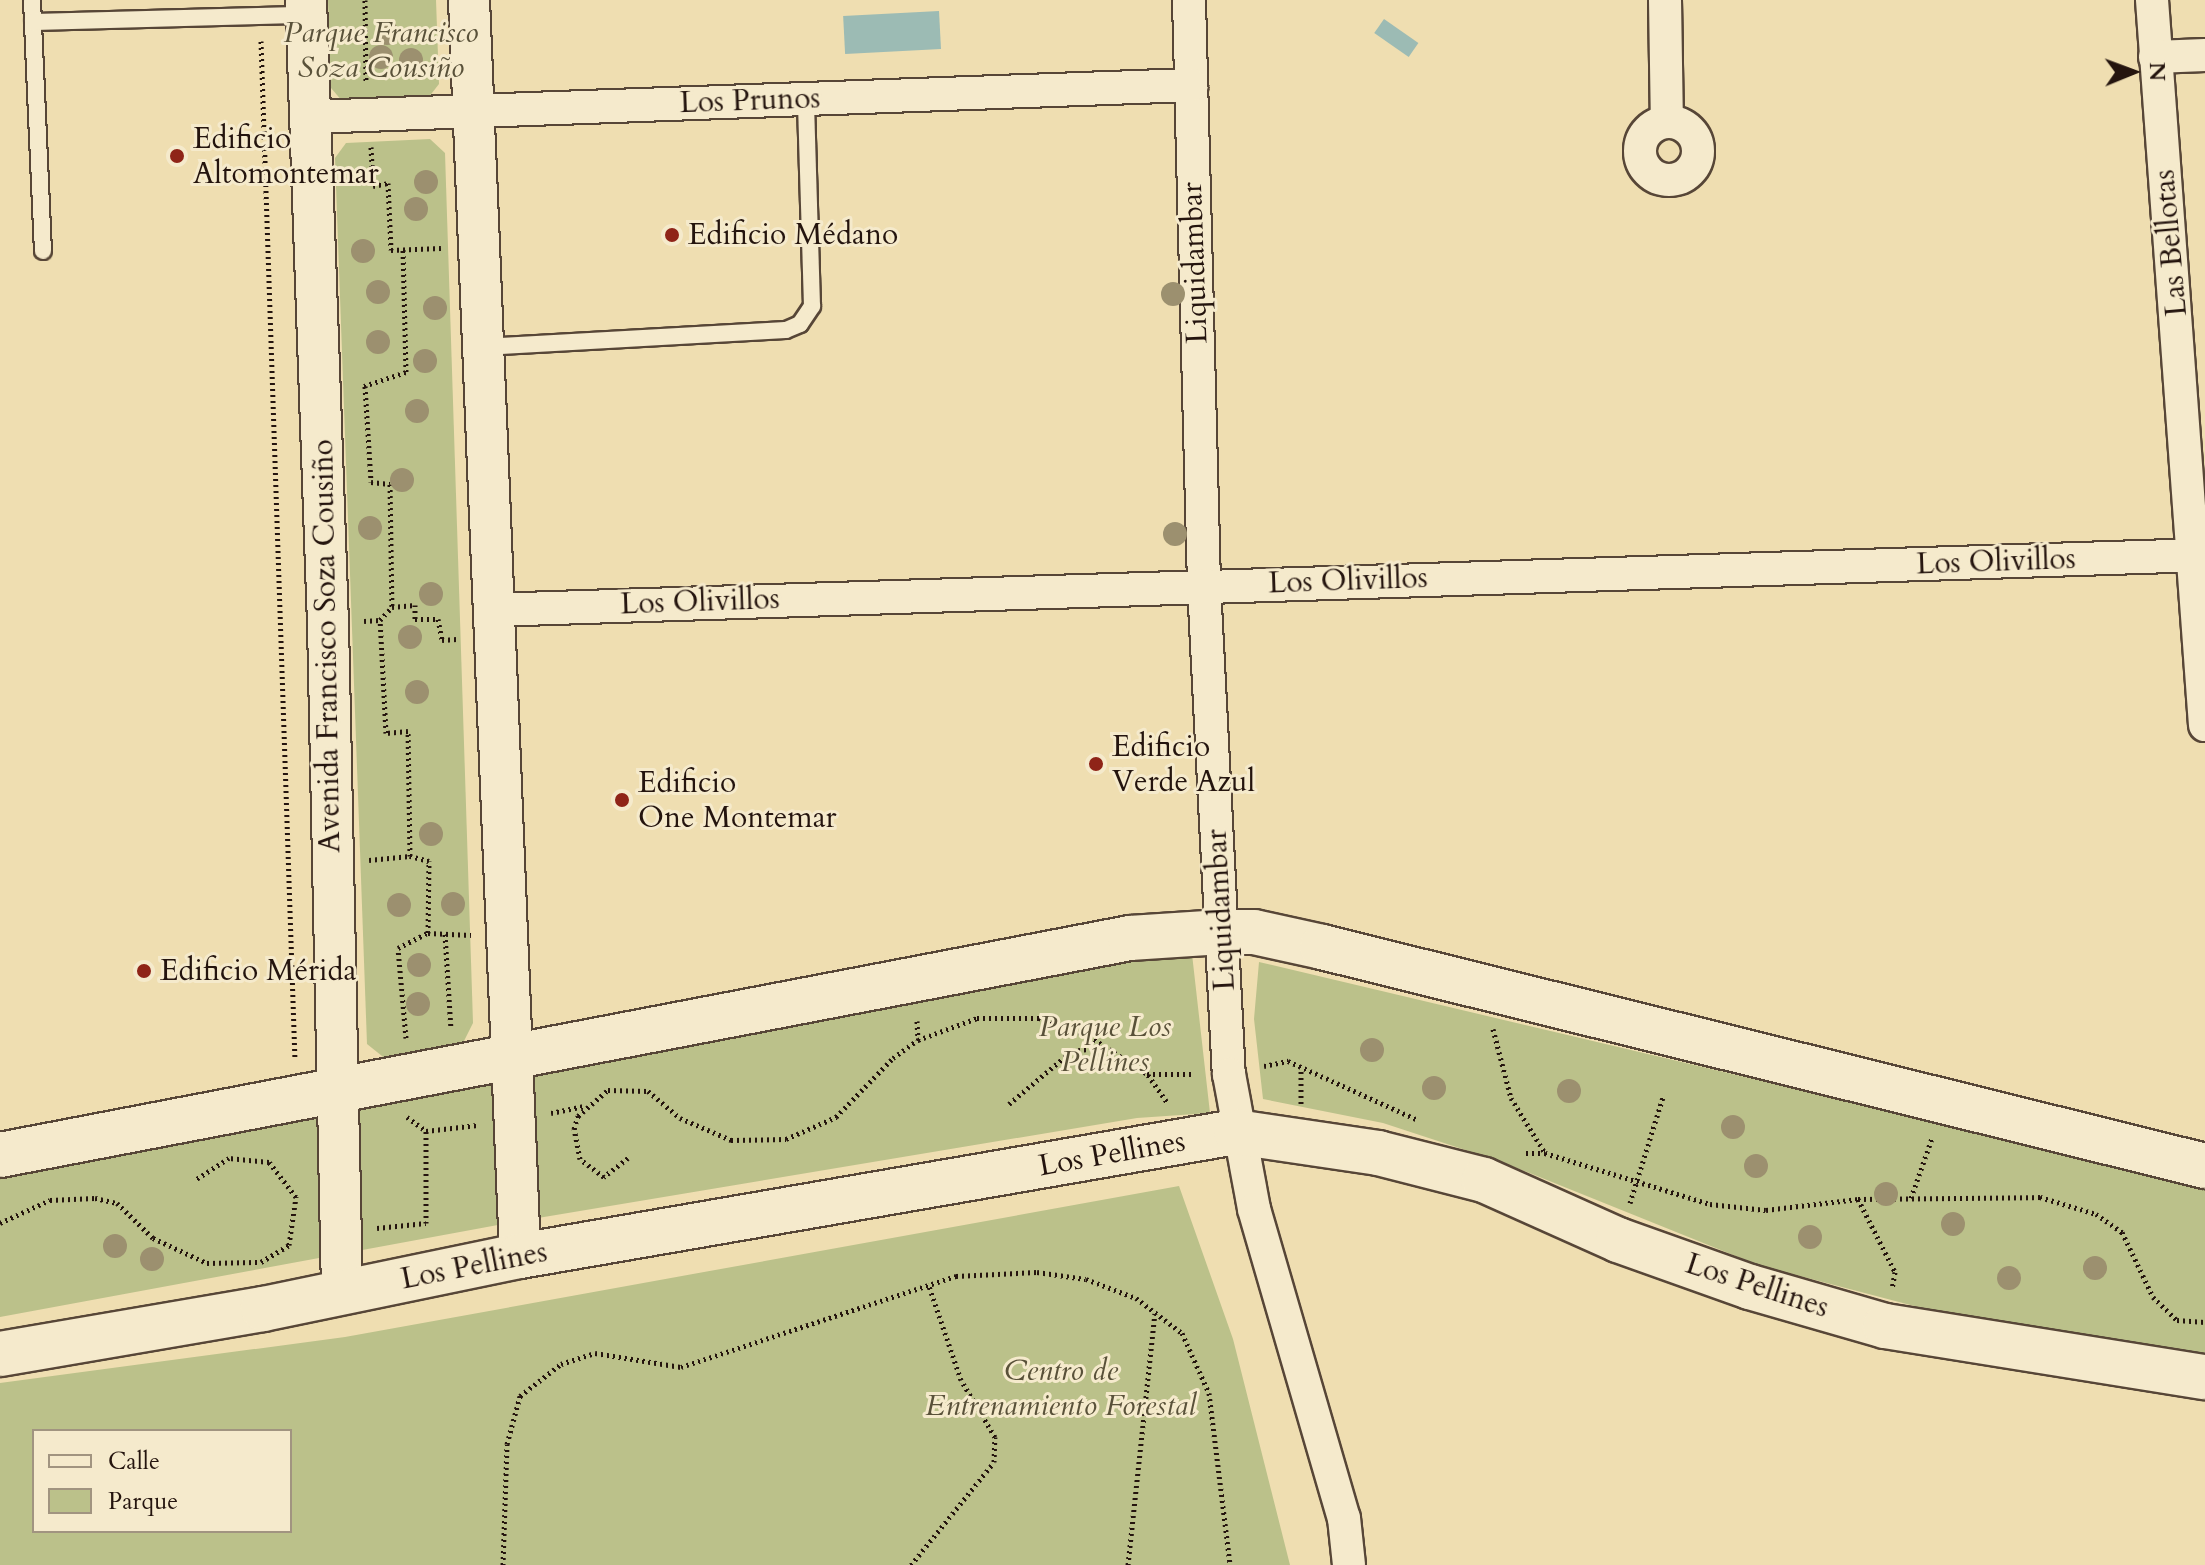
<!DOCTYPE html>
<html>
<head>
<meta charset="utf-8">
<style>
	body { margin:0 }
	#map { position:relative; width:2205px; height:1565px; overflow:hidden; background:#efdeb1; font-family:Cardo,serif }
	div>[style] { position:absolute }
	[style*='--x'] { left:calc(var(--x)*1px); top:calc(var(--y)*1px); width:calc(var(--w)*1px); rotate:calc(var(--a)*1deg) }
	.green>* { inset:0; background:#bbc18a }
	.water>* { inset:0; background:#9cbbb4; transform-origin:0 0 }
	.path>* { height:5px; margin-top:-2.5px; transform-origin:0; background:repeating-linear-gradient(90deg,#24140e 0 2px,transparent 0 6px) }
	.roads { filter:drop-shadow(2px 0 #574637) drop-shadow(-2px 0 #574637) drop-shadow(0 2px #574637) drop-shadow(0 -2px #574637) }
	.service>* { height:16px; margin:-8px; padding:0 8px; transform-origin:8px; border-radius:8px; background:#f5eacc }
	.minor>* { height:32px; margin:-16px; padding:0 16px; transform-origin:16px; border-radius:16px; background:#f5eacc }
	.minor>.ring { margin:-16px; padding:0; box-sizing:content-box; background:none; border:32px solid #f5eacc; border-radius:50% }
	.tertiary>* { height:40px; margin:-20px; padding:0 20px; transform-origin:20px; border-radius:20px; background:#f5eacc }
	.secondary>* { height:44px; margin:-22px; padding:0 22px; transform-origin:22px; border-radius:22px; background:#f5eacc }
	.trees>* { width:24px; height:24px; margin:-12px; border-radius:50%; background:#9c906f }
	.dots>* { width:22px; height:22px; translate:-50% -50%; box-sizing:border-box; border:4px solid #f5eacc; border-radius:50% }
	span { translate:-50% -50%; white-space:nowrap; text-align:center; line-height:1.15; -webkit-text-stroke:6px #f5eacc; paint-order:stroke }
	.park-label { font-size:30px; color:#595139; font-style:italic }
	.street-label { font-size:30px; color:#24140e }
	.poi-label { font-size:30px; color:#24140e }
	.left { translate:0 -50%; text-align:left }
	.legend { position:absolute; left:32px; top:1429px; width:260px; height:104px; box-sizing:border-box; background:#f5eacc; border:2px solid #a19480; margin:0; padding:10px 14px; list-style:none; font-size:24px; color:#24140e }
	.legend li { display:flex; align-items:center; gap:16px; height:40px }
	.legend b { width:40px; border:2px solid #a19480 }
	.north { position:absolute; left:2093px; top:32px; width:80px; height:80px; -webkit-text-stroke:6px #f5eacc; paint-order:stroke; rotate:89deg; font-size:22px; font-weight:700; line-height:32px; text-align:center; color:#24140e }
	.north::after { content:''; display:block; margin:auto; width:28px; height:36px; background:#24140e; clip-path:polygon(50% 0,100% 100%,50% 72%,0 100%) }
</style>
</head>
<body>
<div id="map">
	<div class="green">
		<i style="clip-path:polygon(328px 0,436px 0,439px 84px,428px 98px,343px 102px,331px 88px)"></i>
		<i style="clip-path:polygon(430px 139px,445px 153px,473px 1023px,459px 1051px,387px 1060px,367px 1044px,335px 158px,346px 143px)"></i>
		<i style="clip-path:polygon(1192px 954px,1210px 1113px,1137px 1118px,514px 1222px,0 1317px,0 1176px,1133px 960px)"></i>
		<i style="clip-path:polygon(1259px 962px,2205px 1186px,2205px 1355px,1960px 1318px,1758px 1265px,1502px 1162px,1383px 1123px,1263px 1099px,1254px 1019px)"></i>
		<i style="clip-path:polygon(evenodd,1179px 1186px,1233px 1339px,1290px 1565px,0 1565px,0 1383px,345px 1337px,1179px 1186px,34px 1431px,290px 1431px,290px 1531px,34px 1531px,34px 1431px)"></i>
	</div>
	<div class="water">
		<i style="left:939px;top:11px;width:38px;height:96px;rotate:87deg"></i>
		<i style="left:1384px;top:19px;width:42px;height:17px;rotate:35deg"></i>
	</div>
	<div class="path">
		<i style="--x:365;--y:0;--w:83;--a:89.3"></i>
		<i style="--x:261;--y:41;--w:1018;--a:88.09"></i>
		<i style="--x:371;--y:147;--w:39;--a:87"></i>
		<i style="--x:373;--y:186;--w:15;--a:-11"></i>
		<i style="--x:388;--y:183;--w:67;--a:87.4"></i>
		<i style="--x:391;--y:250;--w:50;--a:-2.3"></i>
		<i style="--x:364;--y:386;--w:44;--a:-18.4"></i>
		<i style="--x:406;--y:372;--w:123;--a:-91.4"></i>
		<i style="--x:365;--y:386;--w:96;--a:86.4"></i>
		<i style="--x:371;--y:482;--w:19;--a:6"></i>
		<i style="--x:390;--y:484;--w:123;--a:89.1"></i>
		<i style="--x:392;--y:607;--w:23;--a:-5"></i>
		<i style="--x:415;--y:605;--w:14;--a:90"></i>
		<i style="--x:415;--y:619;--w:23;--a:0"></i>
		<i style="--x:438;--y:619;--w:21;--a:79"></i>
		<i style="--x:442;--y:640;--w:15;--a:-4"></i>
		<i style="--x:364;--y:621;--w:16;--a:-4"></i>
		<i style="--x:380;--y:620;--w:18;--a:-47"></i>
		<i style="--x:369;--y:860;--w:41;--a:-5.6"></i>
		<i style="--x:410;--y:856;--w:125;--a:-90.9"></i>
		<i style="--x:408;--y:731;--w:22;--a:175"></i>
		<i style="--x:386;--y:733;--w:113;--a:-93"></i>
		<i style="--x:428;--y:933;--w:43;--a:2.7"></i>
		<i style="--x:445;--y:934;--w:95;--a:86.4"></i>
		<i style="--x:917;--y:1021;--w:19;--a:87"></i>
		<i style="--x:1493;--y:1029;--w:71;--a:75.4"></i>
		<i style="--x:1511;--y:1098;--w:65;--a:58.3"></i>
		<i style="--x:1545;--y:1153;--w:173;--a:17.2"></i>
		<i style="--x:1710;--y:1204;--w:56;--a:6.1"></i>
		<i style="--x:1766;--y:1210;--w:93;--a:-6.8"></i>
		<i style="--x:1858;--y:1199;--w:182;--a:-0.6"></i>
		<i style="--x:2040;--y:1197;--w:59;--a:16.9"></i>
		<i style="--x:2096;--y:1214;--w:32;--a:35"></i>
		<i style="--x:2122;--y:1232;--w:72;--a:64.5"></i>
		<i style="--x:2153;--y:1297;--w:33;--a:44"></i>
		<i style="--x:2177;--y:1320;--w:28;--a:4"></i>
		<i style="--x:406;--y:1038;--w:90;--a:-95.1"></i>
		<i style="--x:398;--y:948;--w:34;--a:-27"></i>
		<i style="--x:428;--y:933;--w:72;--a:-89.2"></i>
		<i style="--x:429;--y:861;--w:20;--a:-165"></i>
		<i style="--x:1264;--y:1066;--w:25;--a:-12"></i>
		<i style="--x:1288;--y:1061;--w:141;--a:24.4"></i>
		<i style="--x:1148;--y:1075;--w:33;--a:55"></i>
		<i style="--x:1009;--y:1104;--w:82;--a:-40.1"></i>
		<i style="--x:1072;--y:1051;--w:34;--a:-7"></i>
		<i style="--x:1301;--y:1104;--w:35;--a:-90"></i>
		<i style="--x:551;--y:1113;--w:34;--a:-12"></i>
		<i style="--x:407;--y:1117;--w:24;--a:36"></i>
		<i style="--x:1526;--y:1153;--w:19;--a:0"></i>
		<i style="--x:628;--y:1158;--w:31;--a:142"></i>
		<i style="--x:604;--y:1177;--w:30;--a:-143"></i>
		<i style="--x:580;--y:1159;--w:31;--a:-101"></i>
		<i style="--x:574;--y:1129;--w:14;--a:-73"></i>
		<i style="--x:578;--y:1116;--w:40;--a:-41"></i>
		<i style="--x:608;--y:1090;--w:40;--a:1.4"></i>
		<i style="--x:648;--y:1091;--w:42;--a:40.2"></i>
		<i style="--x:680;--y:1118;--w:56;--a:23.3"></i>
		<i style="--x:731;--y:1140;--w:55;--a:-1"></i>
		<i style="--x:786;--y:1139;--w:55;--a:-23.7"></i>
		<i style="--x:836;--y:1117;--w:82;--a:-46"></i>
		<i style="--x:893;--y:1058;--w:31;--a:-36"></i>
		<i style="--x:918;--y:1040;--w:63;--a:-20.4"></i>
		<i style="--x:977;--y:1018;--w:62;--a:0"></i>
		<i style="--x:1039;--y:1018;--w:53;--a:19.8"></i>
		<i style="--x:1089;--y:1036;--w:69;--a:33.2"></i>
		<i style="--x:1147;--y:1074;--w:47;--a:0"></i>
		<i style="--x:1911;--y:1198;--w:64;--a:-70.7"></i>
		<i style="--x:1858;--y:1199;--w:82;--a:63.1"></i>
		<i style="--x:1895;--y:1272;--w:17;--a:100"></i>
		<i style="--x:1630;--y:1203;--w:111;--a:-72.7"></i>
		<i style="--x:0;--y:1223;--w:55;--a:-24.7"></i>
		<i style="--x:50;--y:1200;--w:45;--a:-2.5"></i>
		<i style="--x:95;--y:1198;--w:23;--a:13"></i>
		<i style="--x:117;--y:1203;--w:50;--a:44.2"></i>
		<i style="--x:153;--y:1238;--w:60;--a:24.8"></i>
		<i style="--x:207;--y:1263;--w:54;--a:-1.1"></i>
		<i style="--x:261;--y:1262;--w:33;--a:-31"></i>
		<i style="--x:289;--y:1245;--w:49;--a:-81.7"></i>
		<i style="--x:296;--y:1197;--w:44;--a:-127.6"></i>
		<i style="--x:269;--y:1162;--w:40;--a:-174.3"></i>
		<i style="--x:229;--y:1158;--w:40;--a:147.1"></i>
		<i style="--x:377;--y:1228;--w:49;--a:-5.8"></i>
		<i style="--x:426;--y:1223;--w:92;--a:-90"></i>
		<i style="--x:426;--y:1131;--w:52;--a:-6.6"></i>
		<i style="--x:503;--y:1565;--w:121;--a:-88.1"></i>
		<i style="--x:507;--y:1444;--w:50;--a:-74.8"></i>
		<i style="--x:520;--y:1396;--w:52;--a:-38"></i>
		<i style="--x:561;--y:1364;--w:36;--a:-18"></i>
		<i style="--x:595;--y:1353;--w:87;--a:9.2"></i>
		<i style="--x:681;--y:1367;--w:290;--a:-18.3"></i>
		<i style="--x:956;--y:1276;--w:81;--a:-2.8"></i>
		<i style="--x:1037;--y:1272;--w:49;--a:8.1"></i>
		<i style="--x:1086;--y:1279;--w:53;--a:20.8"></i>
		<i style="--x:1136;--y:1298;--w:58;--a:37.3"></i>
		<i style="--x:1182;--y:1333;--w:66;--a:65.8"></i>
		<i style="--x:1209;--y:1393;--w:173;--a:83"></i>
		<i style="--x:911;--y:1565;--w:132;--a:-51.1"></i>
		<i style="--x:994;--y:1462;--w:25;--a:-88"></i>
		<i style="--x:995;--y:1437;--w:66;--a:-120.8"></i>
		<i style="--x:961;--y:1380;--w:102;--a:-108.8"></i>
		<i style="--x:1128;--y:1565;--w:253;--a:-83.9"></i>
	</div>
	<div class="roads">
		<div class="service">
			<i style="--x:32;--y:0;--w:251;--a:87.5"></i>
			<i style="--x:33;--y:22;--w:274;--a:-1.5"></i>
			<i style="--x:483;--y:347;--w:303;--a:-3.2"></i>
			<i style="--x:786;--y:330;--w:15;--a:-23"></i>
			<i style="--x:800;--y:324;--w:22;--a:-56"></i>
			<i style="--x:812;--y:306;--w:206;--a:-91.7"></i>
		</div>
		<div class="minor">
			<i style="--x:1189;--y:0;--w:585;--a:88.53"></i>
			<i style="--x:1204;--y:585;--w:490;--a:87.1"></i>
			<i style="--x:1229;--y:1074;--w:137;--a:79.5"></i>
			<i style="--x:1254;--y:1209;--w:322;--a:73.8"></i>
			<i style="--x:1344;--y:1518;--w:47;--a:83.9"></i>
			<i style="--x:1665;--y:0;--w:122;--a:89.1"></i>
			<i style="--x:2152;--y:0;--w:727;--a:85.82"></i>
			<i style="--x:2155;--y:57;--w:50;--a:-2.3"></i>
			<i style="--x:310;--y:117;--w:882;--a:-2.08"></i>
			<i class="ring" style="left:1640px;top:122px;width:26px;height:26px"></i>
			<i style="--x:491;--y:610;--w:1715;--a:-1.84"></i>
		</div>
		<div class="tertiary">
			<i style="--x:306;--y:0;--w:623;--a:87.98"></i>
			<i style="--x:328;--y:623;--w:670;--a:88.8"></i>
			<i style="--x:469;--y:0;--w:1257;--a:87.67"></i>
		</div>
		<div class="secondary">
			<i style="--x:0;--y:1155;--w:1151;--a:-10.87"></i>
			<i style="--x:1130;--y:938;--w:92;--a:-3.7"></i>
			<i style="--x:1222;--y:932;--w:32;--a:0"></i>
			<i style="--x:1254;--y:932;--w:70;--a:12.4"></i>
			<i style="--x:1322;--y:947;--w:910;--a:13.93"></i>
			<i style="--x:0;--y:1354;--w:267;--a:-9.7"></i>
			<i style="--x:263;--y:1309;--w:262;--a:-11.7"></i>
			<i style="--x:520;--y:1256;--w:727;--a:-9.83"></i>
			<i style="--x:1236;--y:1132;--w:144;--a:8.4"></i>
			<i style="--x:1378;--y:1153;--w:109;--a:14.3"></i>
			<i style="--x:1484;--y:1180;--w:147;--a:24.1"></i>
			<i style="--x:1618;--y:1240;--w:140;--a:19.6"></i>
			<i style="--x:1750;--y:1287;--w:141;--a:16.1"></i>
			<i style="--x:1885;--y:1326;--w:324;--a:9.1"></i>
		</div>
	</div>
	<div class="trees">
		<i style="left:387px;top:33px"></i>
		<i style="left:381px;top:57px"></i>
		<i style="left:411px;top:60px"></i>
		<i style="left:426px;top:182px"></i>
		<i style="left:416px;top:209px"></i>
		<i style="left:363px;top:251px"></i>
		<i style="left:378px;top:292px"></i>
		<i style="left:1173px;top:294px"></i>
		<i style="left:435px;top:308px"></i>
		<i style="left:378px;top:342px"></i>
		<i style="left:425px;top:361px"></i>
		<i style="left:417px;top:411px"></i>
		<i style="left:402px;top:480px"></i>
		<i style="left:370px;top:528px"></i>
		<i style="left:1175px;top:534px"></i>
		<i style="left:431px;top:594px"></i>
		<i style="left:410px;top:637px"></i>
		<i style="left:417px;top:692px"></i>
		<i style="left:431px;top:834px"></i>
		<i style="left:453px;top:904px"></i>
		<i style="left:399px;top:905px"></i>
		<i style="left:419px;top:965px"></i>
		<i style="left:418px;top:1004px"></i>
		<i style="left:1372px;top:1050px"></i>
		<i style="left:1434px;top:1088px"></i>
		<i style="left:1569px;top:1091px"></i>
		<i style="left:1733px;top:1127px"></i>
		<i style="left:1756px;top:1166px"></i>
		<i style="left:1886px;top:1194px"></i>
		<i style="left:1953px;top:1224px"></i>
		<i style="left:1810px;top:1237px"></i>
		<i style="left:115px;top:1246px"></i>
		<i style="left:152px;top:1259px"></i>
		<i style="left:2095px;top:1268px"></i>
		<i style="left:2009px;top:1278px"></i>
	</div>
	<div class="dots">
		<i style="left:177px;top:156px;background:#8f2418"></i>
		<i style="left:672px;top:235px;background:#8f2418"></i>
		<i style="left:1096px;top:764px;background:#8f2418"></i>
		<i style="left:622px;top:800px;background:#8f2418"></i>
		<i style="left:144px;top:971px;background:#8f2418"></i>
	</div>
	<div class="park-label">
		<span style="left:381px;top:50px">Parque Francisco<br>Soza Cousiño</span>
		<span style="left:1105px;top:1044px">Parque Los<br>Pellines</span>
		<span style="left:1061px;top:1388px">Centro de<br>Entrenamiento Forestal</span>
	</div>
	<div class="street-label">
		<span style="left:750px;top:101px;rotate:-2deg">Los Prunos</span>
		<span style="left:2171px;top:243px;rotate:-95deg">Las Bellotas</span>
		<span style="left:1195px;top:263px;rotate:-92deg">Liquidambar</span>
		<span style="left:1996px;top:562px;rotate:-2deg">Los Olivillos</span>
		<span style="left:1348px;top:581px;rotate:-2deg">Los Olivillos</span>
		<span style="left:700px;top:602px;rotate:-2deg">Los Olivillos</span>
		<span style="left:327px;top:646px;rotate:-91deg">Avenida Francisco Soza Cousiño</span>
		<span style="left:1221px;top:910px;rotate:-93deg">Liquidambar</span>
		<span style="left:1112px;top:1154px;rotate:-10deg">Los Pellines</span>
		<span style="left:474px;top:1266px;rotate:-11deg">Los Pellines</span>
		<span style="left:1757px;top:1286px;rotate:18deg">Los Pellines</span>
	</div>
	<div class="poi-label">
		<span class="left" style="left:193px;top:156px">Edificio<br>Altomontemar</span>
		<span class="left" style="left:688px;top:235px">Edificio Médano</span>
		<span class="left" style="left:1112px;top:764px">Edificio<br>Verde Azul</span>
		<span class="left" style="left:638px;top:800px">Edificio<br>One Montemar</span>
		<span class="left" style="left:160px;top:971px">Edificio Mérida</span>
	</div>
	<ul class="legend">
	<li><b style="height:10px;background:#f5eacc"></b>Calle</li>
	<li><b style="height:22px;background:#bbc18a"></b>Parque</li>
	</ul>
	<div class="north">N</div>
</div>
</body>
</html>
